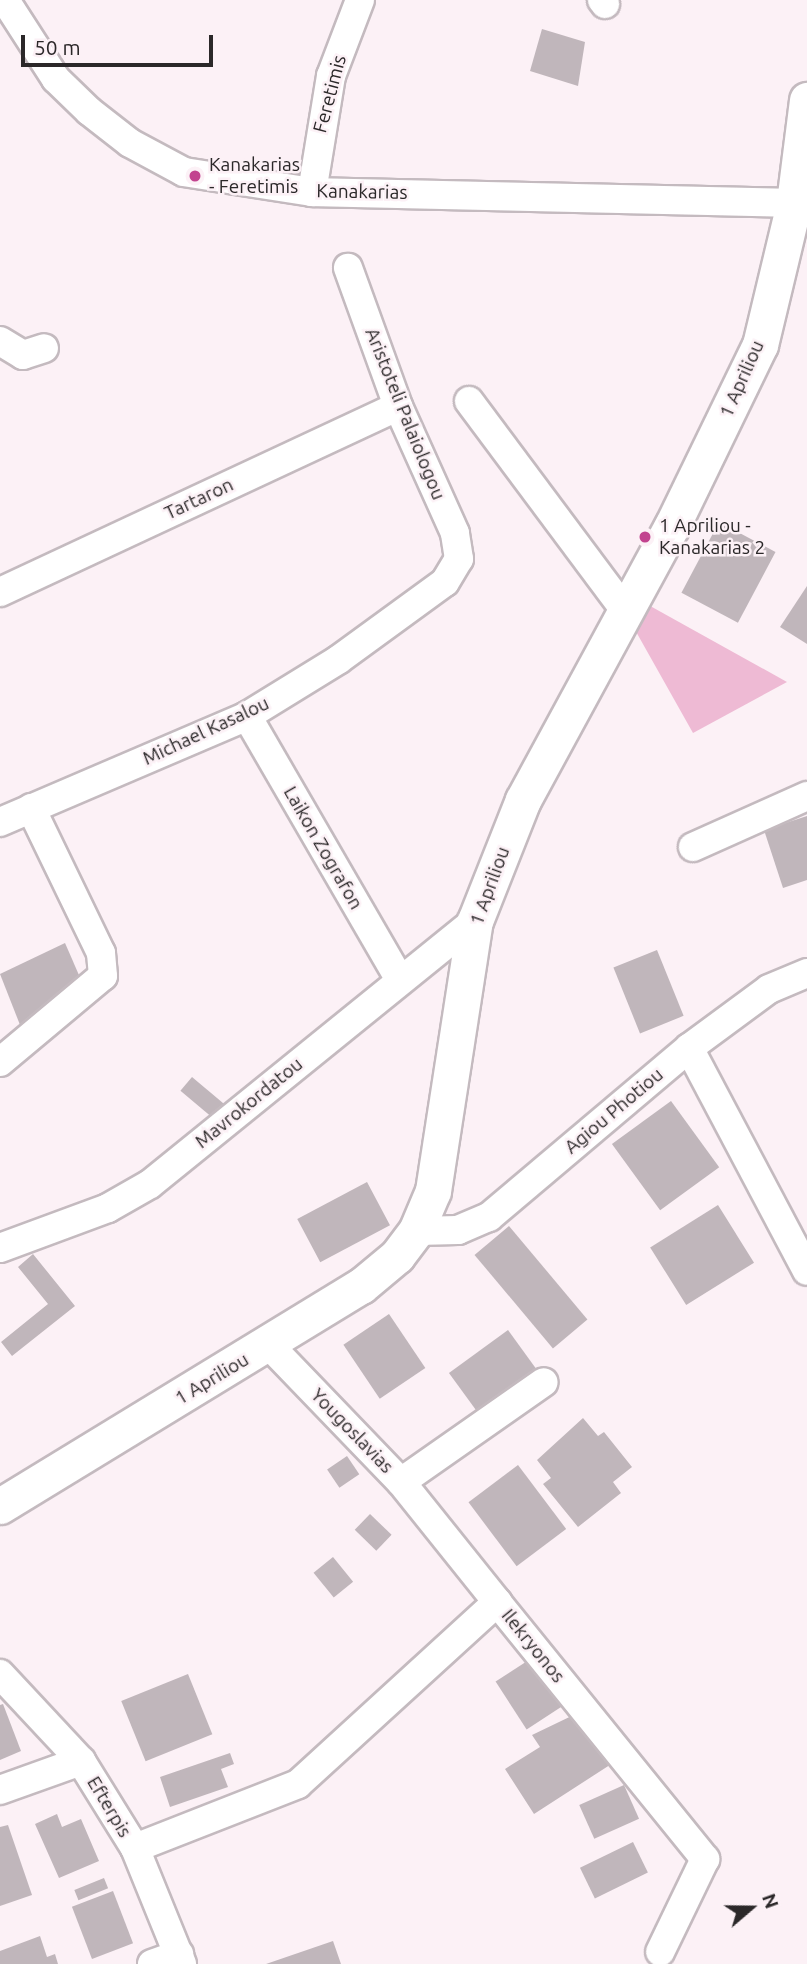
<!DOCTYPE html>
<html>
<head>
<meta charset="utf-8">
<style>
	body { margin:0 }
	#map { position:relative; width:807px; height:1964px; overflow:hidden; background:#fcf1f6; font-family:Ubuntu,sans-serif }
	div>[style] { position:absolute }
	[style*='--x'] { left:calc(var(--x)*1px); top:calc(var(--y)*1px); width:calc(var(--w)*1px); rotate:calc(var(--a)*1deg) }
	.green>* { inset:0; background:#eebad4 }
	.building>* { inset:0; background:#c0b6bb; transform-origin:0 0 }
	.roads { filter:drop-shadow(2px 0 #c4babf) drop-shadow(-2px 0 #c4babf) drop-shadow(0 2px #c4babf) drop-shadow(0 -2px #c4babf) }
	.minor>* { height:28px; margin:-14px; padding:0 14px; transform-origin:14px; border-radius:14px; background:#fff }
	.major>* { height:35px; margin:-17.5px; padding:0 17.5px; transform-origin:17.5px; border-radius:17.5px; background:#fff }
	.dots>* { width:19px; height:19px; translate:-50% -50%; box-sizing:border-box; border:4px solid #fcf1f6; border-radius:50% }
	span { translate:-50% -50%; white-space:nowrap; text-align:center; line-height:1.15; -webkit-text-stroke:5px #fcf1f6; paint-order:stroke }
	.street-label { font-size:19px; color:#2b2829 }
	.poi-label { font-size:19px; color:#2b2829 }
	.left { translate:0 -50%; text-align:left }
	.north { position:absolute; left:716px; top:1873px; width:70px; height:70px; -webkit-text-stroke:5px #fcf1f6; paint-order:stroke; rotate:70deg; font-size:19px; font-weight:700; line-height:28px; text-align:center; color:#2b2829 }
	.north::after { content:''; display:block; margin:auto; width:24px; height:32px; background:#2b2829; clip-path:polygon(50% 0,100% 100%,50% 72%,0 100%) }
	.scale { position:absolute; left:21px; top:35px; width:192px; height:32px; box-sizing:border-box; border:4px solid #2b2829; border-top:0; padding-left:9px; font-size:21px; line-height:24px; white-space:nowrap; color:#2b2829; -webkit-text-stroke:5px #fcf1f6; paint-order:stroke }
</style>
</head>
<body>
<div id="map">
	<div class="green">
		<i style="clip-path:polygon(643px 602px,787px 682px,693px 733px,630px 621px)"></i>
	</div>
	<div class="building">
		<i style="clip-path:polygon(542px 29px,585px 42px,578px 86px,530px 71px)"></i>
		<i style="left:719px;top:522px;width:64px;height:80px;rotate:28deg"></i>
		<i style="clip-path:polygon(807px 586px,807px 644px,780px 627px)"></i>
		<i style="clip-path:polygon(807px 816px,807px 880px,783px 888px,764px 830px)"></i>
		<i style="clip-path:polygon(65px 943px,82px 982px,22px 1030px,0 974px)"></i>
		<i style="left:657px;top:950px;width:71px;height:47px;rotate:68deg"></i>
		<i style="left:192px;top:1077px;width:47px;height:18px;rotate:40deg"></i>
		<i style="left:671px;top:1101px;width:82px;height:73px;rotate:54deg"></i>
		<i style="left:367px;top:1182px;width:49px;height:79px;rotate:62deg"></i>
		<i style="left:718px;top:1205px;width:68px;height:80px;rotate:58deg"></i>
		<i style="left:509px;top:1226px;width:122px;height:45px;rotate:50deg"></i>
		<i style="clip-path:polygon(33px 1254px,75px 1306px,12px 1356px,1px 1342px,48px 1304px,18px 1267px)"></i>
		<i style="left:389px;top:1314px;width:65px;height:55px;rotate:56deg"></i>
		<i style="left:508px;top:1330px;width:58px;height:73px;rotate:54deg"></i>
		<i style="clip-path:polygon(583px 1418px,598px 1436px,604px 1432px,632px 1467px,613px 1482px,621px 1493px,578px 1527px,543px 1484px,551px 1478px,537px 1460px)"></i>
		<i style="left:347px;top:1456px;width:22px;height:24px;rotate:56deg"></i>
		<i style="left:518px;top:1465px;width:80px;height:62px;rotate:53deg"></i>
		<i style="left:370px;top:1514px;width:30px;height:22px;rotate:44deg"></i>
		<i style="left:333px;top:1557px;width:32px;height:25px;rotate:51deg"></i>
		<i style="left:535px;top:1656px;width:57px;height:47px;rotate:57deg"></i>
		<i style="left:188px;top:1674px;width:65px;height:72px;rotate:68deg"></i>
		<i style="clip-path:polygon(3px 1704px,21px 1751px,0 1760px,0 1705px)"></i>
		<i style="clip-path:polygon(584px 1710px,616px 1761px,534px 1814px,505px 1769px,540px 1747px,532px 1735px)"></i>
		<i style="clip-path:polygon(230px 1753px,234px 1764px,221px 1769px,228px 1787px,170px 1807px,160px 1777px)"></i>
		<i style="left:624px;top:1785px;width:37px;height:49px;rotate:66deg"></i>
		<i style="clip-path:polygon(57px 1814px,62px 1827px,81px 1819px,99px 1861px,59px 1878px,35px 1824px)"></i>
		<i style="clip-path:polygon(8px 1825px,32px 1895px,0 1906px,0 1827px)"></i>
		<i style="left:633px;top:1842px;width:34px;height:59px;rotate:64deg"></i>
		<i style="left:104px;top:1878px;width:11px;height:32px;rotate:68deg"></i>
		<i style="left:113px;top:1891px;width:56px;height:44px;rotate:69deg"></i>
		<i style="clip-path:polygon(40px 1936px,47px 1957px,55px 1954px,58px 1964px,0 1964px,0 1951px)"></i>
		<i style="clip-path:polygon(333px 1941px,341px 1964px,266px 1964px)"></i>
	</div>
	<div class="roads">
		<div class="minor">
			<i style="--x:5;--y:0;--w:94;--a:57.2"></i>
			<i style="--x:56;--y:79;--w:46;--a:44.1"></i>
			<i style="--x:89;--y:111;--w:52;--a:38"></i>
			<i style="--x:130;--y:143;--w:61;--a:28.2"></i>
			<i style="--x:184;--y:172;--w:130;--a:8.9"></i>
			<i style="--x:312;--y:192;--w:482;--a:1.3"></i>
			<i style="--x:602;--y:0;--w:5;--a:53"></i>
			<i style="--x:312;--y:192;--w:118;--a:-80.7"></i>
			<i style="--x:331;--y:76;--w:81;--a:-69.1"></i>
			<i style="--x:0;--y:341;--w:27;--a:31"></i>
			<i style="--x:23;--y:355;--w:22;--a:-18"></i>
			<i style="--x:469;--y:401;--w:263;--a:53.3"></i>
			<i style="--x:0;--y:592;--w:439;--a:-25"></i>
			<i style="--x:247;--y:716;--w:305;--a:59.9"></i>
			<i style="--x:0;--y:822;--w:269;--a:-23.2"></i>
			<i style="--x:247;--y:716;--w:107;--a:-31.6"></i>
			<i style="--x:338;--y:660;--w:132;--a:-36.1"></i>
			<i style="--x:445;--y:582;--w:27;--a:-59"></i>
			<i style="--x:459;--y:559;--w:26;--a:-99"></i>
			<i style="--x:455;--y:533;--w:139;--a:-114.2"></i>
			<i style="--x:398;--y:406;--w:147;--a:-109.9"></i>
			<i style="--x:693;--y:847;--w:125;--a:-24.1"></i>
			<i style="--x:689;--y:1048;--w:252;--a:62.1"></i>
			<i style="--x:0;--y:1062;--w:134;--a:-39.9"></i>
			<i style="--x:103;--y:976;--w:23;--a:-95"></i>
			<i style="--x:101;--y:953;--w:161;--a:-115.8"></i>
			<i style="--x:416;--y:1231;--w:42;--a:-1.4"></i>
			<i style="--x:458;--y:1230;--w:34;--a:-23"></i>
			<i style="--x:489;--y:1217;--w:262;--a:-40.2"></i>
			<i style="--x:689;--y:1048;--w:99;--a:-36.4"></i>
			<i style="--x:769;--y:989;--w:41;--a:-22.8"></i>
			<i style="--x:0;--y:1248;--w:115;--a:-20.3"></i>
			<i style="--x:108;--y:1208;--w:48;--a:-29.7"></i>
			<i style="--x:150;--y:1184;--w:418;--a:-39"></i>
			<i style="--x:269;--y:1345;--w:190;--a:46.1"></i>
			<i style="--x:401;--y:1482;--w:174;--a:-35"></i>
			<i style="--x:401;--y:1482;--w:154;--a:51.3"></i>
			<i style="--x:0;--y:1674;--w:119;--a:47"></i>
			<i style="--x:81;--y:1761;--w:102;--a:58.2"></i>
			<i style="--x:135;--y:1848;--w:125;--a:67.9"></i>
			<i style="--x:0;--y:1790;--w:86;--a:-19.7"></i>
			<i style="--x:135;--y:1848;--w:175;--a:-21.4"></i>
			<i style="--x:298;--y:1784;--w:270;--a:-42.4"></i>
			<i style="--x:497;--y:1602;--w:331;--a:51"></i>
			<i style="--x:705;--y:1859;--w:103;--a:115.8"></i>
			<i style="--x:152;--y:1964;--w:29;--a:-20"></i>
		</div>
		<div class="major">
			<i style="--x:0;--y:1506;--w:423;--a:-31.4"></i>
			<i style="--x:361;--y:1286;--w:47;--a:-39.8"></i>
			<i style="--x:397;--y:1256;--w:31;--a:-53"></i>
			<i style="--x:416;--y:1231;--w:43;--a:-67"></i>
			<i style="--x:433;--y:1191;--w:273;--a:-81.2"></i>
			<i style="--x:475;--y:921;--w:130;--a:-68.4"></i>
			<i style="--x:523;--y:800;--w:312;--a:-61.5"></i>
			<i style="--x:672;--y:526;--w:201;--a:-64.1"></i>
			<i style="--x:760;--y:345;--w:146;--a:-76.5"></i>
			<i style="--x:794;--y:203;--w:104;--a:-82.8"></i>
		</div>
	</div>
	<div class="dots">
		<i style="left:195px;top:176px;background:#c2438f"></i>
		<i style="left:645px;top:537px;background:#c2438f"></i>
	</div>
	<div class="street-label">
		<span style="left:330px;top:94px;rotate:-75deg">Feretimis</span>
		<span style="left:362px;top:192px;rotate:1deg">Kanakarias</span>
		<span style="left:742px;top:379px;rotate:-66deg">1 Apriliou</span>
		<span style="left:405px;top:414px;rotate:68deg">Aristoteli Palaiologou</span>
		<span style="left:199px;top:499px;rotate:-25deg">Tartaron</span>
		<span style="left:206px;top:731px;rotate:-25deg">Michael Kasalou</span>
		<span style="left:323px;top:848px;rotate:60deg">Laikon Zografon</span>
		<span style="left:490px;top:886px;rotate:-70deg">1 Apriliou</span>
		<span style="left:249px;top:1103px;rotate:-39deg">Mavrokordatou</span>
		<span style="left:614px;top:1111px;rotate:-40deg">Agiou Photiou</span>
		<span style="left:212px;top:1379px;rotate:-31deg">1 Apriliou</span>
		<span style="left:352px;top:1431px;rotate:46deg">Yougoslavias</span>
		<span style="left:533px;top:1646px;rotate:51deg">Ilekryonos</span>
		<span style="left:109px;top:1807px;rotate:59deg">Efterpis</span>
	</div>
	<div class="poi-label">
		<span class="left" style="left:209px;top:176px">Kanakarias<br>- Feretimis</span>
		<span class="left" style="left:659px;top:537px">1 Apriliou -<br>Kanakarias 2</span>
	</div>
	<div class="north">N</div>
	<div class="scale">50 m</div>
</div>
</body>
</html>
